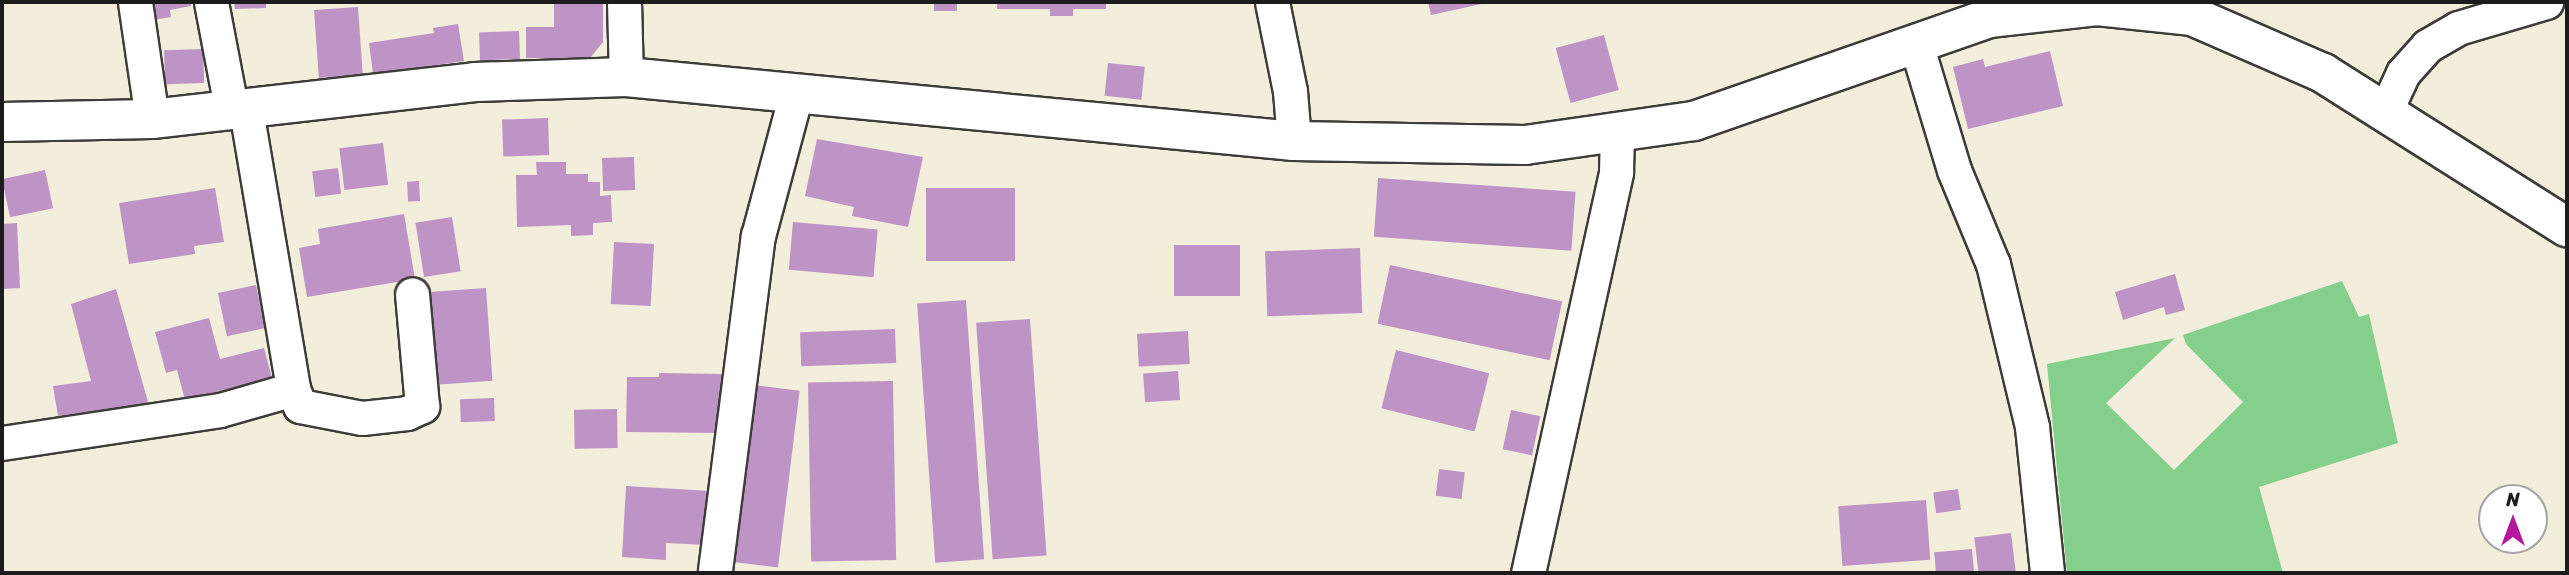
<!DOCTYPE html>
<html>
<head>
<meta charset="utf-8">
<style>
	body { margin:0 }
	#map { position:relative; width:2569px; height:575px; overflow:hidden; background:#f2eedb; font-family:Sriracha,sans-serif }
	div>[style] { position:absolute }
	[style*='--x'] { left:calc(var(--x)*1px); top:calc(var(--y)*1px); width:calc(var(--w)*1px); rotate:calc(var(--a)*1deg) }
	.green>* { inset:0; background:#85cf8c }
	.building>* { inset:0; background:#be93c5; transform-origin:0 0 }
	.roads { filter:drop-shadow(2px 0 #3c3c39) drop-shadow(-2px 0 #3c3c39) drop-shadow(0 2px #3c3c39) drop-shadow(0 -2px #3c3c39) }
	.minor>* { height:33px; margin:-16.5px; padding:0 16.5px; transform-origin:16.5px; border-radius:16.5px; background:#fff }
	.tertiary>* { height:38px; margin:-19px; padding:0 19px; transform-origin:19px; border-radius:19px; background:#fff }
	span { translate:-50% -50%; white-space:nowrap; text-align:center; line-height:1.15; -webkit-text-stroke:5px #fff; paint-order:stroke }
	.frame { position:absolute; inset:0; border:4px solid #1c1c1c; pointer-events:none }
	.north { position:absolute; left:2478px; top:484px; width:70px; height:70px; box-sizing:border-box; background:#fff; border:2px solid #a4a4a4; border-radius:50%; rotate:0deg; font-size:19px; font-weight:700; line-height:28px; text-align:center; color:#1c1c1c }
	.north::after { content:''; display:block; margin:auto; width:24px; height:32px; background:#b5179e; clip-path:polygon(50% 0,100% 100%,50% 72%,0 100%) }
</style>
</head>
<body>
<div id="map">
	<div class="green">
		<i style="clip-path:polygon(2342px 281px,2359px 317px,2369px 314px,2398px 443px,2259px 487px,2283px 573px,2067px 573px,2047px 364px,2175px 338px,2106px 403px,2174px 470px,2243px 402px,2186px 344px,2183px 335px)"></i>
	</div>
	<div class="building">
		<i style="clip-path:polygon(150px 2px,190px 2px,191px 6px,170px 10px,171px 17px,153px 20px)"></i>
		<i style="clip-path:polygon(234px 2px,266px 2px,266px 8px,235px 9px)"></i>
		<i style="clip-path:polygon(554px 2px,603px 2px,603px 42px,590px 58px,526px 58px,526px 27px,554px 27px)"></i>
		<i style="left:934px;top:2px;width:23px;height:9px"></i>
		<i style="clip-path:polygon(997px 2px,1106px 2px,1106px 9px,1073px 9px,1073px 16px,1050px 16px,1050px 9px,997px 9px)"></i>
		<i style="clip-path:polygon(1428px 2px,1486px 2px,1486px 3px,1431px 15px)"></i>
		<i style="left:358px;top:7px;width:68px;height:44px;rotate:86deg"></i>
		<i style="clip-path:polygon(458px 24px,464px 61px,373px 74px,369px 43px,434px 33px,433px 28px)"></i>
		<i style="left:519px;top:31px;width:28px;height:40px;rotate:88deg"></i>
		<i style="left:1604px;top:35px;width:57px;height:50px;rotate:75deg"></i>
		<i style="left:203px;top:49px;width:34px;height:39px;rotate:88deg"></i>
		<i style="clip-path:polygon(2050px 51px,2063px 106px,1968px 129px,1953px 67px,1983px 59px,1985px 67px)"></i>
		<i style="left:1108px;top:63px;width:37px;height:33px;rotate:6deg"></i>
		<i style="left:548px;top:118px;width:37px;height:46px;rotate:88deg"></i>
		<i style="clip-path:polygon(817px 139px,923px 157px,908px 227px,852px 216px,854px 207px,805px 196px)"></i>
		<i style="left:383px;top:143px;width:42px;height:44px;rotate:83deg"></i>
		<i style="left:634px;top:157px;width:33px;height:32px;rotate:88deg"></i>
		<i style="clip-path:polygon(536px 162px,566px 162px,566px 174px,588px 174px,588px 182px,600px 182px,600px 196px,611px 195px,612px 222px,593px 223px,593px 235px,571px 236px,571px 225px,517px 227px,516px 175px,537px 175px)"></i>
		<i style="left:338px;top:168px;width:26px;height:26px;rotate:83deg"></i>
		<i style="left:45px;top:170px;width:39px;height:44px;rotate:78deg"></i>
		<i style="left:1378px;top:178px;width:198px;height:59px;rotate:4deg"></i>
		<i style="left:419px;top:181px;width:20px;height:12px;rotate:87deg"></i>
		<i style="clip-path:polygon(215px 188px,224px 242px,194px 246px,195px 254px,129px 264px,119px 203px)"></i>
		<i style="left:926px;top:188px;width:89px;height:73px"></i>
		<i style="clip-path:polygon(404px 214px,415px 279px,307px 297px,299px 248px,320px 244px,318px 229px)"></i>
		<i style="left:452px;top:217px;width:55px;height:37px;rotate:81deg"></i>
		<i style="left:793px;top:222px;width:85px;height:48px;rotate:5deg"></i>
		<i style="clip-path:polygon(17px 223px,20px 288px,2px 289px,2px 224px)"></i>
		<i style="left:614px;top:242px;width:40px;height:62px;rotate:3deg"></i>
		<i style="left:1174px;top:245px;width:66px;height:51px"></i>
		<i style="left:1360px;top:248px;width:65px;height:95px;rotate:88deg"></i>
		<i style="left:1390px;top:265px;width:176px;height:60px;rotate:12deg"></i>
		<i style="clip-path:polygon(2175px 274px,2185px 310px,2166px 315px,2164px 307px,2123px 320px,2115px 292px)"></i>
		<i style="left:256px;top:285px;width:44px;height:39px;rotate:78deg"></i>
		<i style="left:486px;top:288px;width:93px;height:57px;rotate:86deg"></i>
		<i style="clip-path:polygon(116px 289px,148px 402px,142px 408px,104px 417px,102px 410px,58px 416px,53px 386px,91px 381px,71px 304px)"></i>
		<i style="left:966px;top:300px;width:260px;height:49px;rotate:86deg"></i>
		<i style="clip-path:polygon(209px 318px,220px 359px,264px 348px,272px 378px,185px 400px,177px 370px,166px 373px,155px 332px)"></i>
		<i style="left:1030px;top:319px;width:237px;height:54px;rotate:86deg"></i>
		<i style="left:895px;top:329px;width:34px;height:95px;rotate:88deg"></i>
		<i style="left:1188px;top:331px;width:33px;height:51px;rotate:87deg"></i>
		<i style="left:1396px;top:350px;width:96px;height:60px;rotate:14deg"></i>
		<i style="left:1178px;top:371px;width:29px;height:35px;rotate:86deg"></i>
		<i style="clip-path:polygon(659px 373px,722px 374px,721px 433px,626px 432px,627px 377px,659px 377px)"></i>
		<i style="left:893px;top:381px;width:179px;height:85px;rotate:89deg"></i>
		<i style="left:753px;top:385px;width:47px;height:178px;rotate:7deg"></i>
		<i style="left:494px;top:398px;width:23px;height:34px;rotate:88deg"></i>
		<i style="left:617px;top:409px;width:39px;height:43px;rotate:89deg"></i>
		<i style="left:1511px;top:410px;width:30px;height:40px;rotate:12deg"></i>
		<i style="left:1439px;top:469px;width:26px;height:27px;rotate:7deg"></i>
		<i style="clip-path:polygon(626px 486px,710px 491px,707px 545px,666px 543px,666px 560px,622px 557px)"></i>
		<i style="left:1958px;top:489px;width:21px;height:25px;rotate:82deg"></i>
		<i style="left:1926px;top:500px;width:60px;height:88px;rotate:86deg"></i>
		<i style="left:2011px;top:533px;width:39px;height:37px;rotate:83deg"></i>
		<i style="left:1972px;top:549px;width:24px;height:38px;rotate:85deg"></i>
	</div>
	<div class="roads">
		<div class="minor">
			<i style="--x:135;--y:2;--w:118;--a:81.7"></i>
			<i style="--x:211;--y:2;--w:112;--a:79.2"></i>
			<i style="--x:624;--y:2;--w:75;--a:88.5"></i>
			<i style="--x:1272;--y:2;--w:91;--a:78.6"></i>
			<i style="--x:1290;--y:91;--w:50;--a:85.4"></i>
			<i style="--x:1916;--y:44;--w:132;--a:73.2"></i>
			<i style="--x:1954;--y:170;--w:102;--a:67.5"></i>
			<i style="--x:1993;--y:264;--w:168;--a:76.5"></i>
			<i style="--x:2032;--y:427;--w:147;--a:84.1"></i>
			<i style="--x:246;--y:110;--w:283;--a:80.4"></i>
			<i style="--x:293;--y:389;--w:18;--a:68"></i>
			<i style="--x:300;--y:406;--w:63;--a:11"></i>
			<i style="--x:362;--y:418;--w:45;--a:-6.3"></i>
			<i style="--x:407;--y:413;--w:17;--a:-25"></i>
			<i style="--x:422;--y:406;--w:112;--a:-95.1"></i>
			<i style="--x:2385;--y:112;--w:43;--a:-65.2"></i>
			<i style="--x:2403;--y:73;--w:36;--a:-48"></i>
			<i style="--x:2427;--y:46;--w:36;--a:-30"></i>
			<i style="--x:2458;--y:28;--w:92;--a:-16.5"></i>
			<i style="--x:2;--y:443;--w:220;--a:-8.6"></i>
			<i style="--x:220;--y:410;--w:76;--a:-16"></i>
			<i style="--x:715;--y:570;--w:337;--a:-82.7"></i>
			<i style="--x:758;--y:236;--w:147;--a:-75"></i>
			<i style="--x:1528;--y:573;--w:411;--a:-77.6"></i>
			<i style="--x:1616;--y:172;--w:40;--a:-88.6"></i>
		</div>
		<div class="tertiary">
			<i style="--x:2;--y:122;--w:150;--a:-1.1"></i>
			<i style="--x:152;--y:119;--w:325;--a:-6.5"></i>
			<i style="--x:475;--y:82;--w:151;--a:-1.9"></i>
			<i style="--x:626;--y:77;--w:671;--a:5.47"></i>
			<i style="--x:1294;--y:141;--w:231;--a:1"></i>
			<i style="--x:1525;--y:145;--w:171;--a:-8.1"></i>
			<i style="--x:1694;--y:121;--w:312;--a:-19.2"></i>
			<i style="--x:1989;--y:18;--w:109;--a:-6.3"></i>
			<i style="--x:2097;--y:6;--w:96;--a:6"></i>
			<i style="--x:2192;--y:16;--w:143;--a:23.5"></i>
			<i style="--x:2323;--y:73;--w:289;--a:32.3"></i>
		</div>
	</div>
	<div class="frame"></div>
	<div class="north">N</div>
</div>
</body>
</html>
